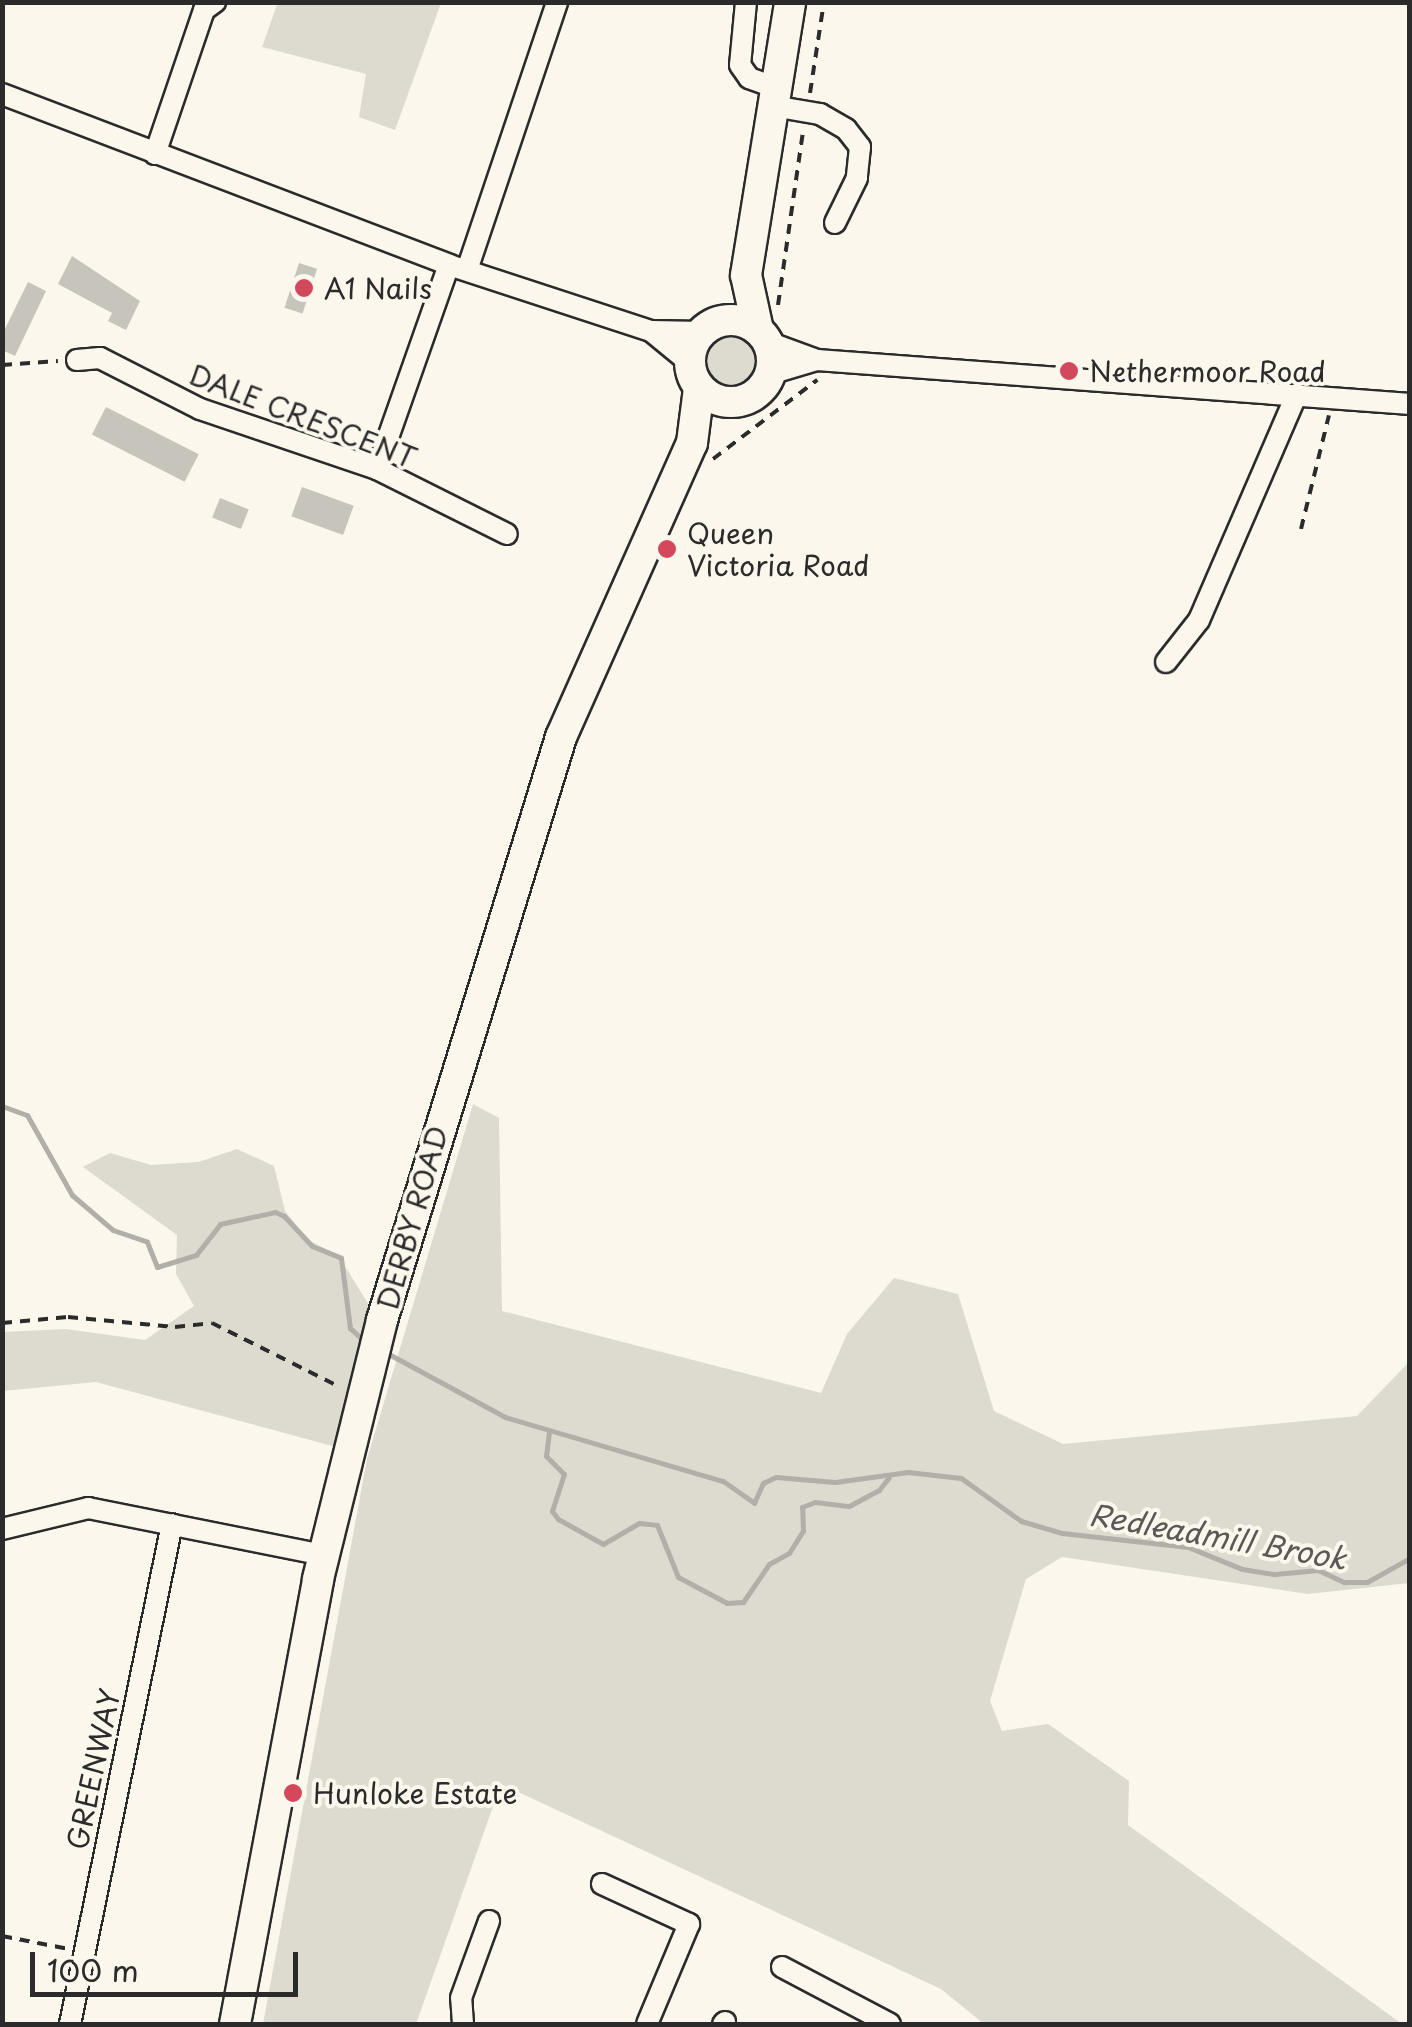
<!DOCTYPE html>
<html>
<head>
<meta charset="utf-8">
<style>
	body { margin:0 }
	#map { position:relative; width:1412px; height:2027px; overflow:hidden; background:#fbf7ec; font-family:"Playpen Sans",sans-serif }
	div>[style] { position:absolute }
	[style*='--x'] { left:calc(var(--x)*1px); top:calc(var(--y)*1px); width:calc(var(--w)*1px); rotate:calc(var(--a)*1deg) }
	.green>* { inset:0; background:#dddad0 }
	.round { border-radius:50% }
	.stream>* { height:5px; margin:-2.5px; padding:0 2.5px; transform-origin:2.5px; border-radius:2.5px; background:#b1afa7 }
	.building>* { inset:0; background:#c7c4bc; transform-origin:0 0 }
	.path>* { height:4px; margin-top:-2px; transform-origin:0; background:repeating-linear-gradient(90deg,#2b2b2b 0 10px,transparent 0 18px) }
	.roads { filter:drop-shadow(2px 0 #2b2b2b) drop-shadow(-2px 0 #2b2b2b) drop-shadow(0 2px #2b2b2b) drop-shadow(0 -2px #2b2b2b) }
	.minor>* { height:20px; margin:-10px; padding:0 10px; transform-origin:10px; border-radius:10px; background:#fbf7ec }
	.highway>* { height:30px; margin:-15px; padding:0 15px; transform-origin:15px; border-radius:15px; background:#fbf7ec }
	.highway>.ring { margin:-15px; padding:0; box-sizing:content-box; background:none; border:30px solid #fbf7ec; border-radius:50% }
	.dots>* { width:28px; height:28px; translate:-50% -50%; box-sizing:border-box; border:5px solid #fbf7ec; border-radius:50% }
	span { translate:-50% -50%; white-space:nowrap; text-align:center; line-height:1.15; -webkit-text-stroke:8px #fbf7ec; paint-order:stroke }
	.poi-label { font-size:28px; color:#2b2b2b }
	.left { translate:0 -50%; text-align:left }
	.street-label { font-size:28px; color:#2b2b2b }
	.water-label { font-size:30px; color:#5a5956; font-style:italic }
	.frame { position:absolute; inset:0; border:5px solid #2b2b2b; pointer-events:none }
	.scale { position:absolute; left:30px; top:1952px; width:268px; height:45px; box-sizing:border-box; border:5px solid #2b2b2b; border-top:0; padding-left:12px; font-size:30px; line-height:35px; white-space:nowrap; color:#2b2b2b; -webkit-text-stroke:8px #fbf7ec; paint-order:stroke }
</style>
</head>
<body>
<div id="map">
	<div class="green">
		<i style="clip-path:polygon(278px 2px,441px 3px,395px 130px,359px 117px,366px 74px,262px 47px)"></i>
		<i class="round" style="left:701px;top:332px;width:60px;height:60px"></i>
		<i style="clip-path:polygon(473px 1104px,499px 1118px,502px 1311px,821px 1393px,847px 1334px,894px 1278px,958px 1294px,994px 1411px,1063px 1444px,1357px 1416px,1409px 1362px,1409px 1583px,1308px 1594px,1062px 1557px,1026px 1579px,990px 1701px,1002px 1731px,1048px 1724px,1129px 1781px,1128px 1825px,1402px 2024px,984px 2024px,941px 1989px,501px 1784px,416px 2024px,263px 2024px,367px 1459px)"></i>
		<i style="clip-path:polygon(237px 1149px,274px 1166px,285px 1211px,308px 1240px,338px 1255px,369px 1305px,336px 1447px,96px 1382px,3px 1391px,2px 1332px,66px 1329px,145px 1340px,194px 1306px,176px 1274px,177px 1235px,83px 1167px,110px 1153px,151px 1165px,198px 1162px)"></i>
	</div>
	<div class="stream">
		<i style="--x:2;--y:1106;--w:27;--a:20"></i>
		<i style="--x:27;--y:1115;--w:92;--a:60.6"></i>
		<i style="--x:72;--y:1195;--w:54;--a:40.5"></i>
		<i style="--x:113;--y:1230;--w:36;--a:19"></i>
		<i style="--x:147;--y:1242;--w:27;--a:68"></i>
		<i style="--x:157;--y:1267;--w:41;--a:-17.1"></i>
		<i style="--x:196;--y:1255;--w:39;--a:-52"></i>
		<i style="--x:220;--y:1224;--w:56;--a:-12.3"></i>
		<i style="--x:275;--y:1212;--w:10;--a:24"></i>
		<i style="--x:284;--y:1216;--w:41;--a:47"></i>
		<i style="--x:312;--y:1246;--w:31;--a:22"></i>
		<i style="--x:341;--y:1258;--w:71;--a:82.7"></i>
		<i style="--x:350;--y:1328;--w:22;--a:43"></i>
		<i style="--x:385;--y:1352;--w:136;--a:28.4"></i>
		<i style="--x:505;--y:1417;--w:227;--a:16.4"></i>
		<i style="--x:723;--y:1481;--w:38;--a:35"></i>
		<i style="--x:754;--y:1503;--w:22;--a:-66"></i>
		<i style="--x:763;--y:1483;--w:14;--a:-25"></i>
		<i style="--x:776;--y:1477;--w:59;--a:4.8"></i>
		<i style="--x:835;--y:1482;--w:74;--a:-7.8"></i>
		<i style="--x:908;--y:1472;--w:53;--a:6.5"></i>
		<i style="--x:961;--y:1478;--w:74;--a:35.6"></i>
		<i style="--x:1021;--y:1521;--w:43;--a:16.3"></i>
		<i style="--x:1062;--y:1533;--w:127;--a:6.3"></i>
		<i style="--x:1188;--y:1547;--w:58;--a:22.2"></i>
		<i style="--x:1242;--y:1569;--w:33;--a:9"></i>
		<i style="--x:1275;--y:1574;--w:43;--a:-5.3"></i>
		<i style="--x:1318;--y:1570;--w:29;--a:25"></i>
		<i style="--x:1344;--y:1582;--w:23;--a:0"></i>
		<i style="--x:1367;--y:1582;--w:49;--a:-29.2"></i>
		<i style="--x:549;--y:1432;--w:24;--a:97"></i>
		<i style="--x:546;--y:1456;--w:25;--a:45"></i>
		<i style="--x:564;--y:1474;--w:39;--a:108"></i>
		<i style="--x:552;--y:1511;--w:10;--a:53"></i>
		<i style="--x:558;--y:1519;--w:51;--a:29.1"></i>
		<i style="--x:603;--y:1544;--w:42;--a:-30.3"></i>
		<i style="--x:639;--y:1523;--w:18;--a:6"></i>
		<i style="--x:657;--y:1525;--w:56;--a:68"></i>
		<i style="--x:678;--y:1577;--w:55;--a:28"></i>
		<i style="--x:727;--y:1603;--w:16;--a:-4"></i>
		<i style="--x:743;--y:1602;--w:46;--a:-55.6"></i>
		<i style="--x:769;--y:1564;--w:23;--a:-29"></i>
		<i style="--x:789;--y:1553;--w:26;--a:-58"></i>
		<i style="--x:803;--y:1531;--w:24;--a:-92"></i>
		<i style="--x:802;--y:1507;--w:14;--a:-21"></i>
		<i style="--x:815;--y:1502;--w:34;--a:7"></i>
		<i style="--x:849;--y:1506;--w:34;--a:-28"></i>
		<i style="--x:879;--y:1490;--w:16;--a:-52"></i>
	</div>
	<div class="building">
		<i style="clip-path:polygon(72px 256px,140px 301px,126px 330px,108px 321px,112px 313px,58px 284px)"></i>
		<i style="left:299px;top:263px;width:19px;height:47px;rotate:18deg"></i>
		<i style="clip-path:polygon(28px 282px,46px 291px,15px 356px,2px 350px,2px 335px)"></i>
		<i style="left:106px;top:407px;width:104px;height:31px;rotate:27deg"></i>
		<i style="left:302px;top:487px;width:55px;height:31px;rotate:20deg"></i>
		<i style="left:220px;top:498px;width:31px;height:21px;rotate:22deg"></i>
	</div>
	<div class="path">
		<i style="--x:810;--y:93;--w:92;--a:-81.3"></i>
		<i style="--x:778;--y:305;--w:175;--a:-81.8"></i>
		<i style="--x:2;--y:365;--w:56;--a:-4.1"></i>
		<i style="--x:713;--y:459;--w:131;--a:-37.2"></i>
		<i style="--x:1301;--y:529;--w:117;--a:-76.2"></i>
		<i style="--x:2;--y:1323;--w:66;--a:-5.2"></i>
		<i style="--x:68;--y:1317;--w:107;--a:5.3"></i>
		<i style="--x:175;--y:1327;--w:37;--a:-6"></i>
		<i style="--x:212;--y:1323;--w:143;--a:26.6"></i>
		<i style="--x:2;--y:1936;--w:68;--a:11"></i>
	</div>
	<div class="roads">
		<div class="minor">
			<i style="--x:746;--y:2;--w:63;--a:95.4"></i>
			<i style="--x:740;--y:65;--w:16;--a:55"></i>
			<i style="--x:749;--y:78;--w:29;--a:20"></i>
			<i style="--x:2;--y:94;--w:479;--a:20.9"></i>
			<i style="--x:449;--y:265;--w:213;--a:18.1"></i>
			<i style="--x:651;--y:331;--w:51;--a:1.1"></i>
			<i style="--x:773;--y:106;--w:48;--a:9.7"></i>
			<i style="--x:820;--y:114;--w:30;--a:30"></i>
			<i style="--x:846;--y:129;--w:23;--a:52"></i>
			<i style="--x:860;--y:147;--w:31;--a:96"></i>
			<i style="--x:857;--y:178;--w:50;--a:116.1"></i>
			<i style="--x:155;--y:154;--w:152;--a:-71.2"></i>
			<i style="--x:204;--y:10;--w:14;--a:-36"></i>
			<i style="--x:467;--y:270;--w:283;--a:-71.4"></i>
			<i style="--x:651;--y:331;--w:50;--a:39.4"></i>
			<i style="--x:768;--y:342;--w:52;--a:20.2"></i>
			<i style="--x:817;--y:360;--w:595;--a:4.24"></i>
			<i style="--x:77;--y:360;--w:23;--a:-5"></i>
			<i style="--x:100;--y:358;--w:112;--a:27"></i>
			<i style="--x:200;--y:409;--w:187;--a:18.7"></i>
			<i style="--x:377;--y:469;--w:145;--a:26.6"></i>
			<i style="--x:770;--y:374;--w:49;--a:-16.6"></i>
			<i style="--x:377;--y:469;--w:216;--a:-70.6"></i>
			<i style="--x:1166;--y:662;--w:53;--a:-51.8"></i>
			<i style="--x:1199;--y:620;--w:246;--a:-66.6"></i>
			<i style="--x:2;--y:1529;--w:89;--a:-13.7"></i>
			<i style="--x:88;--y:1508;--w:240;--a:11.3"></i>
			<i style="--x:602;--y:1884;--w:96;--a:24.7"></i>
			<i style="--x:689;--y:1924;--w:108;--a:112.8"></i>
			<i style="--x:782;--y:1967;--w:122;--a:27.8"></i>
			<i style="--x:70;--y:2024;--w:510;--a:-78.47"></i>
			<i style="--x:463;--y:2024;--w:26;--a:-94"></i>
			<i style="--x:461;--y:1998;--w:82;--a:-70"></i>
			<i style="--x:723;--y:2024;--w:3;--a:-45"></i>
		</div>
		<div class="highway">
			<i class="ring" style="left:690px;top:320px;width:52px;height:52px"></i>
			<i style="--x:758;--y:330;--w:56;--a:-102.3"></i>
			<i style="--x:746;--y:275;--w:277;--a:-80.8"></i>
			<i style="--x:235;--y:2024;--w:453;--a:-79.4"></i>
			<i style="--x:318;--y:1579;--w:267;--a:-76.1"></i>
			<i style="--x:382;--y:1320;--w:610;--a:-72.93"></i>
			<i style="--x:561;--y:737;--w:322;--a:-66"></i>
			<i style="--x:692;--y:443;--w:55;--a:-82.7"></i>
		</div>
	</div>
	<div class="dots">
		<i style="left:304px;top:288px;background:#d1495b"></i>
		<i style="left:1069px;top:371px;background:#d1495b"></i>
		<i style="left:667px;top:549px;background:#d1495b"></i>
		<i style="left:293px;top:1793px;background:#d1495b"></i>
	</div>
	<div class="poi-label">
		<span class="left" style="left:324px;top:288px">A1 Nails</span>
		<span class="left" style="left:1089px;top:371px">Nethermoor Road</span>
		<span class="left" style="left:687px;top:549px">Queen<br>Victoria Road</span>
		<span class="left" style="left:313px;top:1793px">Hunloke Estate</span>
	</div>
	<div class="street-label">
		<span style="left:303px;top:416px;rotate:21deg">DALE CRESCENT</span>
		<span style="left:412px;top:1218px;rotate:-74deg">DERBY ROAD</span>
		<span style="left:93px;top:1769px;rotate:-78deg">GREENWAY</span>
	</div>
	<div class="water-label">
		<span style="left:1218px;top:1536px;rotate:10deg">Redleadmill Brook</span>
	</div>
	<div class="frame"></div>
	<div class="scale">100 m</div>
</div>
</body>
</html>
